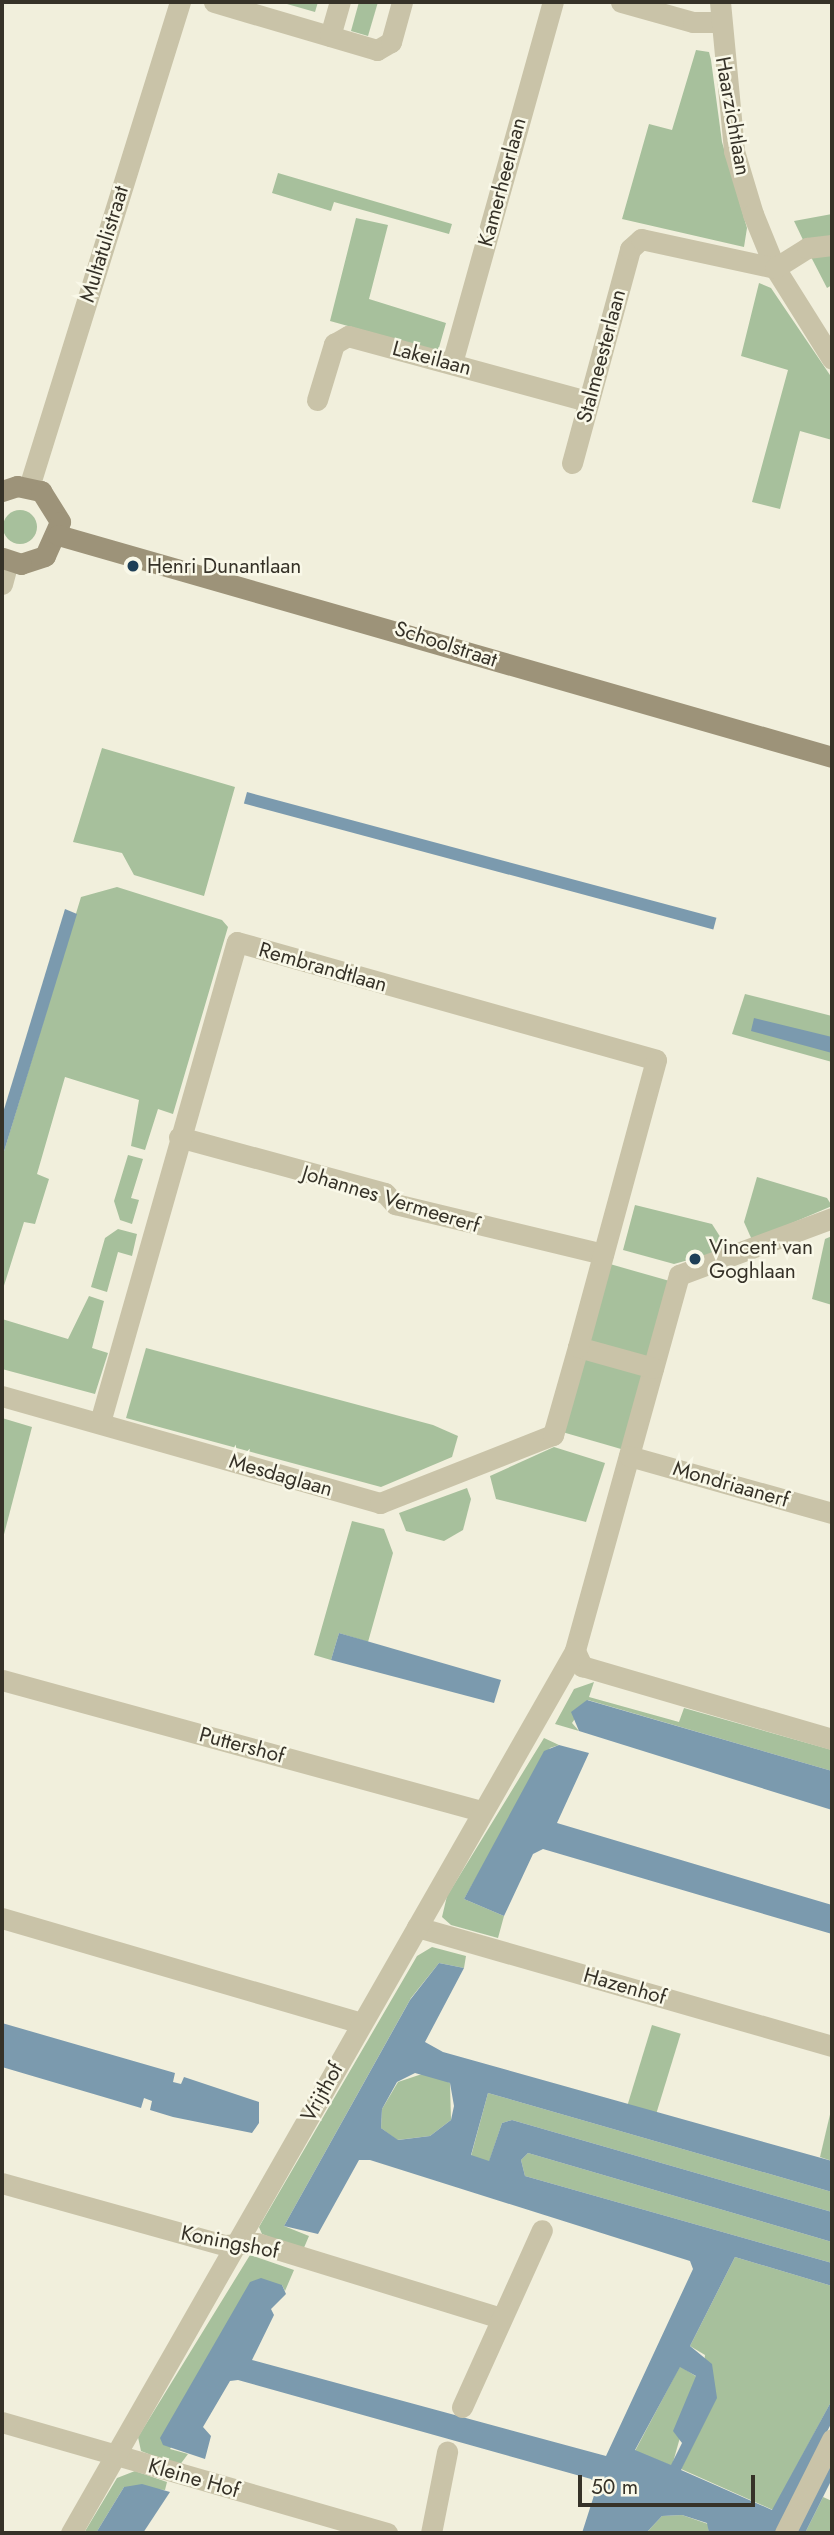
<!DOCTYPE html>
<html>
<head>
<meta charset="utf-8">
<style>
	body { margin:0 }
	#map { position:relative; width:834px; height:2535px; overflow:hidden; background:#f1efdc; font-family:Jost,sans-serif }
	div>[style] { position:absolute }
	[style*='--x'] { left:calc(var(--x)*1px); top:calc(var(--y)*1px); width:calc(var(--w)*1px); rotate:calc(var(--a)*1deg) }
	.green>* { inset:0; background:#a7c09c; transform-origin:0 0 }
	.round { border-radius:50% }
	.water>* { inset:0; background:#7b9aae; transform-origin:0 0 }
	.street>* { height:21px; margin:-10.5px; padding:0 10.5px; transform-origin:10.5px; border-radius:10.5px; background:#c9c3a8 }
	.secondary>* { height:21px; margin:-10.5px; padding:0 10.5px; transform-origin:10.5px; border-radius:10.5px; background:#9d9379 }
	.dots>* { width:19px; height:19px; translate:-50% -50%; box-sizing:border-box; border:4px solid #f9f8e8; border-radius:50% }
	span { translate:-50% -50%; white-space:nowrap; text-align:center; line-height:1.15; -webkit-text-stroke:5px #f9f8e8; paint-order:stroke }
	.street-label { font-size:21px; color:#363228 }
	.poi-label { font-size:21px; color:#363228 }
	.left { translate:0 -50%; text-align:left }
	.frame { position:absolute; inset:0; border:4px solid #363228; pointer-events:none }
	.scale { position:absolute; left:578px; top:2475px; width:177px; height:32px; box-sizing:border-box; border:4px solid #363228; border-top:0; padding-left:9px; font-size:21px; line-height:24px; white-space:nowrap; color:#363228; -webkit-text-stroke:5px #f9f8e8; paint-order:stroke }
</style>
</head>
<body>
<div id="map">
	<div class="green">
		<i style="clip-path:polygon(280px 2px,318px 2px,315px 12px)"></i>
		<i style="clip-path:polygon(359px 2px,378px 2px,368px 36px,351px 31px)"></i>
		<i style="clip-path:polygon(696px 50px,709px 52px,711px 60px,722px 142px,747px 228px,744px 247px,622px 219px,649px 124px,672px 130px)"></i>
		<i style="clip-path:polygon(278px 173px,452px 224px,449px 234px,334px 202px,331px 211px,272px 193px)"></i>
		<i style="clip-path:polygon(832px 214px,832px 239px,805px 244px,794px 221px)"></i>
		<i style="clip-path:polygon(356px 218px,388px 225px,369px 299px,446px 323px,438px 351px,330px 321px)"></i>
		<i style="clip-path:polygon(832px 252px,832px 285px,827px 288px,810px 255px)"></i>
		<i style="clip-path:polygon(759px 283px,771px 288px,832px 378px,832px 440px,800px 431px,780px 509px,752px 502px,788px 370px,741px 356px)"></i>
		<i class="round" style="left:3px;top:510px;width:34px;height:34px"></i>
		<i style="clip-path:polygon(102px 748px,235px 787px,204px 896px,134px 875px,122px 853px,73px 842px)"></i>
		<i style="clip-path:polygon(117px 887px,222px 920px,228px 927px,173px 1114px,158px 1109px,145px 1150px,131px 1146px,139px 1100px,65px 1077px,37px 1174px,49px 1179px,35px 1224px,24px 1222px,2px 1292px,2px 1158px,81px 897px)"></i>
		<i style="clip-path:polygon(745px 994px,832px 1016px,832px 1062px,732px 1034px)"></i>
		<i style="clip-path:polygon(128px 1155px,143px 1159px,131px 1198px,139px 1200px,132px 1224px,120px 1220px,114px 1201px)"></i>
		<i style="clip-path:polygon(757px 1177px,827px 1198px,832px 1206px,752px 1240px,744px 1222px)"></i>
		<i style="clip-path:polygon(635px 1205px,712px 1224px,728px 1249px,674px 1264px,623px 1250px)"></i>
		<i style="clip-path:polygon(118px 1229px,137px 1234px,132px 1256px,118px 1252px,107px 1292px,91px 1287px,105px 1238px)"></i>
		<i style="clip-path:polygon(832px 1236px,832px 1305px,812px 1299px,825px 1239px)"></i>
		<i style="left:610px;top:1264px;width:63px;height:83px;rotate:16deg"></i>
		<i style="clip-path:polygon(89px 1296px,104px 1301px,92px 1348px,108px 1353px,95px 1394px,2px 1369px,2px 1319px,68px 1339px)"></i>
		<i style="clip-path:polygon(146px 1348px,433px 1425px,458px 1436px,452px 1457px,381px 1487px,126px 1418px)"></i>
		<i style="left:584px;top:1353px;width:63px;height:82px;rotate:16deg"></i>
		<i style="clip-path:polygon(2px 1418px,32px 1427px,2px 1542px)"></i>
		<i style="clip-path:polygon(554px 1447px,605px 1463px,586px 1522px,496px 1499px,490px 1476px)"></i>
		<i style="clip-path:polygon(467px 1488px,471px 1499px,463px 1530px,444px 1541px,406px 1531px,399px 1513px)"></i>
		<i style="clip-path:polygon(352px 1521px,384px 1529px,393px 1553px,368px 1642px,339px 1633px,331px 1660px,314px 1655px)"></i>
		<i style="clip-path:polygon(594px 1682px,589px 1697px,679px 1722px,684px 1708px,832px 1750px,832px 1771px,588px 1700px,572px 1723px,579px 1731px,555px 1724px,574px 1689px)"></i>
		<i style="clip-path:polygon(544px 1738px,559px 1745px,550px 1748px,464px 1899px,504px 1916px,498px 1938px,451px 1925px,442px 1917px,447px 1896px)"></i>
		<i style="clip-path:polygon(432px 1947px,466px 1956px,464px 1968px,439px 1963px,411px 1998px,284px 2226px,309px 2236px,303px 2250px,262px 2234px,259px 2227px,417px 1956px)"></i>
		<i style="left:652px;top:2025px;width:30px;height:84px;rotate:17deg"></i>
		<i style="clip-path:polygon(428px 2072px,450px 2083px,451px 2120px,430px 2136px,397px 2140px,381px 2128px,382px 2109px,398px 2082px)"></i>
		<i style="clip-path:polygon(488px 2093px,832px 2192px,832px 2212px,512px 2120px,502px 2123px,489px 2162px,471px 2156px)"></i>
		<i style="clip-path:polygon(832px 2106px,832px 2161px,820px 2157px)"></i>
		<i style="clip-path:polygon(528px 2153px,832px 2242px,832px 2263px,525px 2176px,521px 2160px)"></i>
		<i style="clip-path:polygon(250px 2255px,294px 2270px,285px 2291px,282px 2285px,170px 2449px,188px 2454px,179px 2466px,141px 2451px,138px 2437px)"></i>
		<i style="clip-path:polygon(735px 2257px,832px 2286px,832px 2400px,773px 2510px,681px 2469px,695px 2439px,705px 2355px,690px 2346px)"></i>
		<i style="clip-path:polygon(680px 2366px,697px 2377px,672px 2466px,635px 2451px)"></i>
		<i style="clip-path:polygon(135px 2471px,167px 2482px,165px 2490px,124px 2487px,96px 2533px,84px 2533px,117px 2478px)"></i>
		<i style="clip-path:polygon(823px 2497px,832px 2501px,832px 2533px,805px 2533px)"></i>
		<i style="clip-path:polygon(682px 2515px,708px 2524px,709px 2533px,646px 2533px,662px 2516px)"></i>
	</div>
	<div class="water">
		<i style="left:247px;top:792px;width:486px;height:12px;rotate:15deg"></i>
		<i style="clip-path:polygon(65px 909px,77px 914px,2px 1158px,2px 1116px)"></i>
		<i style="clip-path:polygon(754px 1018px,832px 1037px,832px 1053px,751px 1031px)"></i>
		<i style="clip-path:polygon(339px 1633px,501px 1680px,494px 1703px,331px 1660px)"></i>
		<i style="clip-path:polygon(587px 1700px,832px 1771px,832px 1810px,579px 1731px,571px 1712px)"></i>
		<i style="clip-path:polygon(559px 1745px,589px 1753px,557px 1823px,832px 1905px,832px 1934px,543px 1849px,533px 1854px,504px 1916px,464px 1899px,544px 1751px)"></i>
		<i style="clip-path:polygon(evenodd,439px 1963px,464px 1968px,425px 2042px,443px 2052px,832px 2161px,832px 2192px,488px 2093px,471px 2155px,489px 2161px,502px 2123px,512px 2120px,832px 2212px,832px 2242px,528px 2153px,521px 2160px,525px 2176px,832px 2263px,832px 2286px,735px 2257px,690px 2346px,712px 2364px,717px 2398px,681px 2470px,772px 2510px,832px 2400px,832px 2422px,775px 2533px,709px 2533px,707px 2523px,682px 2515px,662px 2516px,646px 2533px,582px 2533px,597px 2486px,591px 2479px,238px 2380px,230px 2381px,203px 2427px,211px 2436px,205px 2459px,163px 2445px,160px 2438px,250px 2282px,261px 2278px,282px 2285px,286px 2294px,271px 2309px,274px 2315px,252px 2360px,606px 2456px,693px 2269px,690px 2261px,370px 2160px,359px 2160px,318px 2234px,284px 2226px,410px 2000px,439px 1963px,415px 2073px,450px 2083px,454px 2106px,451px 2120px,430px 2136px,398px 2140px,381px 2128px,382px 2109px,397px 2082px,415px 2073px,439px 1963px,680px 2367px,696px 2376px,673px 2431px,682px 2443px,671px 2465px,635px 2450px,680px 2367px)"></i>
		<i style="clip-path:polygon(2px 2023px,175px 2073px,173px 2082px,181px 2084px,184px 2077px,259px 2102px,259px 2123px,252px 2133px,173px 2117px,150px 2110px,152px 2101px,144px 2098px,141px 2108px,2px 2067px)"></i>
		<i style="clip-path:polygon(832px 2460px,832px 2479px,805px 2533px,793px 2533px)"></i>
		<i style="clip-path:polygon(142px 2484px,170px 2492px,143px 2533px,96px 2533px,124px 2487px)"></i>
	</div>
	<div class="street">
		<i style="--x:214;--y:2;--w:170;--a:16.4"></i>
		<i style="--x:377;--y:50;--w:16;--a:-30"></i>
		<i style="--x:391;--y:42;--w:41;--a:-74.6"></i>
		<i style="--x:621;--y:2;--w:75;--a:15.5"></i>
		<i style="--x:693;--y:22;--w:26;--a:0"></i>
		<i style="--x:720;--y:2;--w:150;--a:84.6"></i>
		<i style="--x:734;--y:151;--w:66;--a:73.2"></i>
		<i style="--x:753;--y:214;--w:58;--a:67.8"></i>
		<i style="--x:775;--y:268;--w:107;--a:57.9"></i>
		<i style="--x:330;--y:36;--w:35;--a:-74"></i>
		<i style="--x:452;--y:363;--w:375;--a:-74.4"></i>
		<i style="--x:317;--y:400;--w:59;--a:-73.1"></i>
		<i style="--x:334;--y:344;--w:16;--a:-30"></i>
		<i style="--x:348;--y:336;--w:249;--a:15.2"></i>
		<i style="--x:572;--y:463;--w:222;--a:-74.8"></i>
		<i style="--x:630;--y:249;--w:15;--a:-42"></i>
		<i style="--x:641;--y:239;--w:137;--a:12.2"></i>
		<i style="--x:775;--y:268;--w:38;--a:-32"></i>
		<i style="--x:807;--y:248;--w:25;--a:-7"></i>
		<i style="--x:29;--y:487;--w:508;--a:-72.71"></i>
		<i style="--x:2;--y:584;--w:23;--a:-75"></i>
		<i style="--x:179;--y:1137;--w:213;--a:15.2"></i>
		<i style="--x:385;--y:1193;--w:15;--a:48"></i>
		<i style="--x:395;--y:1204;--w:214;--a:13.5"></i>
		<i style="--x:832;--y:1218;--w:163;--a:159.6"></i>
		<i style="--x:679;--y:1275;--w:390;--a:105.5"></i>
		<i style="--x:575;--y:1651;--w:17;--a:65"></i>
		<i style="--x:582;--y:1666;--w:260;--a:16.3"></i>
		<i style="--x:2;--y:1396;--w:393;--a:15.8"></i>
		<i style="--x:380;--y:1503;--w:186;--a:-21.5"></i>
		<i style="--x:553;--y:1435;--w:91;--a:-74.1"></i>
		<i style="--x:578;--y:1347;--w:78;--a:15.6"></i>
		<i style="--x:100;--y:1422;--w:499;--a:-74.1"></i>
		<i style="--x:237;--y:942;--w:435;--a:15.7"></i>
		<i style="--x:656;--y:1060;--w:297;--a:105.2"></i>
		<i style="--x:629;--y:1456;--w:211;--a:15.7"></i>
		<i style="--x:2;--y:1680;--w:498;--a:15.3"></i>
		<i style="--x:2;--y:1918;--w:373;--a:16.3"></i>
		<i style="--x:417;--y:1927;--w:432;--a:16"></i>
		<i style="--x:2;--y:2183;--w:230;--a:15.6"></i>
		<i style="--x:224;--y:2245;--w:33;--a:-3"></i>
		<i style="--x:257;--y:2243;--w:252;--a:17.1"></i>
		<i style="--x:462;--y:2407;--w:194;--a:-65.7"></i>
		<i style="--x:2;--y:2422;--w:401;--a:16.1"></i>
		<i style="--x:71;--y:2533;--w:1016;--a:-60.26"></i>
		<i style="--x:431;--y:2533;--w:83;--a:-78.8"></i>
		<i style="--x:785;--y:2533;--w:105;--a:-63.4"></i>
	</div>
	<div class="secondary">
		<i style="--x:2;--y:491;--w:16;--a:-18"></i>
		<i style="--x:17;--y:486;--w:25;--a:12"></i>
		<i style="--x:41;--y:491;--w:36;--a:58"></i>
		<i style="--x:60;--y:522;--w:37;--a:114"></i>
		<i style="--x:45;--y:556;--w:25;--a:162"></i>
		<i style="--x:21;--y:564;--w:20;--a:-162"></i>
		<i style="--x:58;--y:535;--w:805;--a:16"></i>
	</div>
	<div class="dots">
		<i style="left:133px;top:566px;background:#1e3f57"></i>
		<i style="left:695px;top:1259px;background:#1e3f57"></i>
	</div>
	<div class="street-label">
		<span style="left:733px;top:116px;rotate:80deg">Haarzichtlaan</span>
		<span style="left:502px;top:182px;rotate:-75deg">Kamerheerlaan</span>
		<span style="left:104px;top:244px;rotate:-73deg">Multatulistraat</span>
		<span style="left:601px;top:356px;rotate:-75deg">Stalmeesterlaan</span>
		<span style="left:432px;top:358px;rotate:15deg">Lakeilaan</span>
		<span style="left:446px;top:644px;rotate:18deg">Schoolstraat</span>
		<span style="left:323px;top:967px;rotate:16deg">Rembrandtlaan</span>
		<span style="left:391px;top:1199px;rotate:17deg">Johannes Vermeererf</span>
		<span style="left:281px;top:1475px;rotate:16deg">Mesdaglaan</span>
		<span style="left:731px;top:1484px;rotate:16deg">Mondriaanerf</span>
		<span style="left:242px;top:1745px;rotate:15deg">Puttershof</span>
		<span style="left:625px;top:1986px;rotate:16deg">Hazenhof</span>
		<span style="left:322px;top:2092px;rotate:-61deg">Vrijthof</span>
		<span style="left:230px;top:2242px;rotate:11deg">Koningshof</span>
		<span style="left:194px;top:2478px;rotate:16deg">Kleine Hof</span>
	</div>
	<div class="poi-label">
		<span class="left" style="left:147px;top:566px">Henri Dunantlaan</span>
		<span class="left" style="left:709px;top:1259px">Vincent van<br>Goghlaan</span>
	</div>
	<div class="frame"></div>
	<div class="scale">50 m</div>
</div>
</body>
</html>
